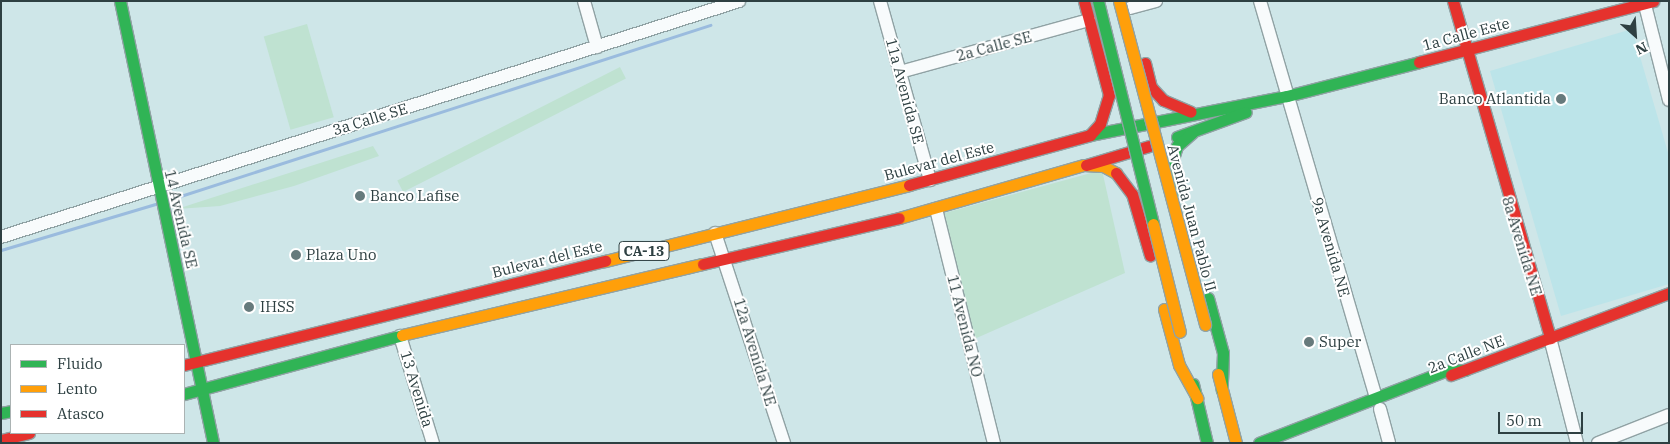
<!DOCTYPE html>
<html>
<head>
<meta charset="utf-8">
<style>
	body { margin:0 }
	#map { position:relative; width:1670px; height:444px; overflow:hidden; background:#cee6e8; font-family:"IBM Plex Serif",serif }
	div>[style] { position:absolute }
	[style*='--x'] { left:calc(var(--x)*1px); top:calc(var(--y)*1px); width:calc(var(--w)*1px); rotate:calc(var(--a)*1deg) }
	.built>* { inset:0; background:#bce4e9 }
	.green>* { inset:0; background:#bfe2d1; transform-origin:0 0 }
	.stream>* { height:3px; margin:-1.5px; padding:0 1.5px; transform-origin:1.5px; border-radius:1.5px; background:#9abbde }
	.roads { filter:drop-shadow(1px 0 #90a2a4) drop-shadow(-1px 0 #90a2a4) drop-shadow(0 1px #90a2a4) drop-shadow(0 -1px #90a2a4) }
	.street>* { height:12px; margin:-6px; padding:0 6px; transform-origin:6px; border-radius:6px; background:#f8fbfc }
	.fast>* { height:11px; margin:-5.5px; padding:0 5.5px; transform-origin:5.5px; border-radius:5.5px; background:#30b455 }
	.slow>* { height:11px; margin:-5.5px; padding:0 5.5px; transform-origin:5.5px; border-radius:5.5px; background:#ff9f0a }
	.jam>* { height:11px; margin:-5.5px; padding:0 5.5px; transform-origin:5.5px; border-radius:5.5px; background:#e5322d }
	.bridges { filter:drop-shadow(1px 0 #90a2a4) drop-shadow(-1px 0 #90a2a4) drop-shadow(0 1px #90a2a4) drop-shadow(0 -1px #90a2a4) }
	.fast-bridge>* { height:11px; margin:-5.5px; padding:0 5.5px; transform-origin:5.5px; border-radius:5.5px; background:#30b455 }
	.slow-bridge>* { height:11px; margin:-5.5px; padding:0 5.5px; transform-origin:5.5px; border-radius:5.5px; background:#ff9f0a }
	.dots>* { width:14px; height:14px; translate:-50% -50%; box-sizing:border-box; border:2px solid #fff; border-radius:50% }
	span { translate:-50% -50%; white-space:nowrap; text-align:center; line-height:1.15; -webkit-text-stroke:4px #fff; paint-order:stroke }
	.shield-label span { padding:1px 4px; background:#fff; border:1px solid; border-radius:4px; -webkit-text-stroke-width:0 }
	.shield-label { font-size:14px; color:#2e4042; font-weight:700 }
	.street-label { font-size:15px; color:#2e4042 }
	.poi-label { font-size:15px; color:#2e4042 }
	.right { translate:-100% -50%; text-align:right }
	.left { translate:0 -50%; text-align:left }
	.frame { position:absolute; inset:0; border:2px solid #2e4042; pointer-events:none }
	.legend { position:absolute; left:10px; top:344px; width:175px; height:90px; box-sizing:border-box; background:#fff; border:1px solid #abb3b3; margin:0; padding:6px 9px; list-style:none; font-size:15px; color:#2e4042 }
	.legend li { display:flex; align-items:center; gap:10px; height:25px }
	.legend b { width:25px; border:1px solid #abb3b3 }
	.north { position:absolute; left:1610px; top:10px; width:50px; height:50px; -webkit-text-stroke:4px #fff; paint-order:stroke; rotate:154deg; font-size:14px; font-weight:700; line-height:20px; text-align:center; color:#2e4042 }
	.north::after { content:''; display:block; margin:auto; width:18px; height:22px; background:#2e4042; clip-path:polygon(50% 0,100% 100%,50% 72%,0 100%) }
	.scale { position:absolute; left:1498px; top:412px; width:85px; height:22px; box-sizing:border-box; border:2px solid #2e4042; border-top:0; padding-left:6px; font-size:15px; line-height:18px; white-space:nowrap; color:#2e4042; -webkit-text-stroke:4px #fff; paint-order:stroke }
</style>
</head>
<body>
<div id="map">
	<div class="built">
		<i style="clip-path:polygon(1632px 29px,1669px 156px,1669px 284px,1561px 316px,1490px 71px)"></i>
	</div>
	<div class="green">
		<i style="left:307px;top:24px;width:97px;height:45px;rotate:74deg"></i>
		<i style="left:620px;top:67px;width:13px;height:250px;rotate:63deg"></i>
		<i style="clip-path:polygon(373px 146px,379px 156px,294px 186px,220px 206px,177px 209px)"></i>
		<i style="clip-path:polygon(1102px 170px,1125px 273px,972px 340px,941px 214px)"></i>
	</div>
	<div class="stream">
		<i style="--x:168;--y:200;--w:570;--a:-17.89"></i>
		<i style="--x:1;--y:250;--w:161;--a:-16.6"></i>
	</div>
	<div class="roads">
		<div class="street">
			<i style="--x:584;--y:1;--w:48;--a:74.2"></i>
			<i style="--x:880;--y:1;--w:186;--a:74.4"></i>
			<i style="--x:1260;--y:1;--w:413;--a:73.7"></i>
			<i style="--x:1644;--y:1;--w:102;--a:75.8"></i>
			<i style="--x:1130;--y:8;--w:27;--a:-15"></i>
			<i style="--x:900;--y:72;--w:196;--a:-15.4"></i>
			<i style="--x:936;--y:209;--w:241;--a:76.1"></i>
			<i style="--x:715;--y:233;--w:221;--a:71.8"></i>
			<i style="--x:1;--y:237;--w:775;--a:-17.73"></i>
			<i style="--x:400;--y:336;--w:112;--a:72.9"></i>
			<i style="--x:1550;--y:338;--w:108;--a:75.6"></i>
			<i style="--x:1380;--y:409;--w:35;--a:75"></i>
			<i style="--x:1598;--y:443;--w:76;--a:-21.5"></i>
		</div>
		<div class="fast">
			<i style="--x:120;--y:1;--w:452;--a:78.1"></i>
			<i style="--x:1090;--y:135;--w:201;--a:-11.2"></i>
			<i style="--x:1287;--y:96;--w:136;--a:-14.4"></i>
			<i style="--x:1177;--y:137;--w:73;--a:-19.9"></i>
			<i style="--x:1180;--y:191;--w:33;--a:-102"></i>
			<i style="--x:1173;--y:159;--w:14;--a:-73"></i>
			<i style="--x:1177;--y:146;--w:20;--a:-41"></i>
			<i style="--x:1208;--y:298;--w:57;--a:74.7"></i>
			<i style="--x:1223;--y:353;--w:37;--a:92"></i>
			<i style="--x:1193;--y:384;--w:61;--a:76.7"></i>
			<i style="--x:184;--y:394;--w:226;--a:-15.1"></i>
			<i style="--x:1;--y:413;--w:10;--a:-11"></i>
			<i style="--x:1259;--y:443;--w:199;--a:-21.2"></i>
			<i style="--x:1445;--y:371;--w:20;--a:-3"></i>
		</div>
		<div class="slow">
			<i style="--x:899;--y:218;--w:192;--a:-16"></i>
			<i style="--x:1084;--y:165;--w:19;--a:3"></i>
			<i style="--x:1103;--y:166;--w:15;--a:28"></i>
			<i style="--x:605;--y:261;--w:313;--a:-14"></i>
			<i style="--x:1164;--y:309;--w:58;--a:75"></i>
			<i style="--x:1179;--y:365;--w:38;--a:61"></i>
			<i style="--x:402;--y:335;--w:309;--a:-13.3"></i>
			<i style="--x:1218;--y:374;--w:71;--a:75.4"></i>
		</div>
		<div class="jam">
			<i style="--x:1453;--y:1;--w:351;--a:73.9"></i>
			<i style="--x:1419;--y:62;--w:242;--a:-14.6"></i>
			<i style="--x:1145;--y:63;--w:25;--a:76"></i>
			<i style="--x:1151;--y:87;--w:18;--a:47"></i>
			<i style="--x:1163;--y:100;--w:30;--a:23"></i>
			<i style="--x:1086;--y:165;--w:66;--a:-16.8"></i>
			<i style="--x:1116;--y:173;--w:26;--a:53"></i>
			<i style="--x:1132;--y:194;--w:64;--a:73.6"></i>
			<i style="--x:909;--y:185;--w:188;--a:-15.4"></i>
			<i style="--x:1090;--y:135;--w:15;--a:-48"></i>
			<i style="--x:1100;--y:124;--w:30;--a:-73"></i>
			<i style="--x:1109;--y:95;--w:97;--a:-104.9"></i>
			<i style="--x:703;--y:264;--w:201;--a:-13.2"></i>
			<i style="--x:184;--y:365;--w:434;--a:-13.9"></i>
			<i style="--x:1451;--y:375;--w:233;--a:-20.6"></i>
			<i style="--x:1;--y:440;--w:29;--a:-14"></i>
		</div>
	</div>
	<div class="bridges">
		<div class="fast-bridge">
			<i style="--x:1098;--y:1;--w:230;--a:76.1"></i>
		</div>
		<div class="slow-bridge">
			<i style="--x:1119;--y:1;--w:335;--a:75.1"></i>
			<i style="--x:1153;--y:224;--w:111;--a:76"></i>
		</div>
	</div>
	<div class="dots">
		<i style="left:1561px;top:99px;background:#667a7c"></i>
		<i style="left:360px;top:196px;background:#667a7c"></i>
		<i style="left:296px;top:255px;background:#667a7c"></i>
		<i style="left:249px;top:307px;background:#667a7c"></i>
		<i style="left:1309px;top:342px;background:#667a7c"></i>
	</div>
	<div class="shield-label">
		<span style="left:644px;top:251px">CA-13</span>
	</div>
	<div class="street-label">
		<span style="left:1466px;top:34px;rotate:-15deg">1a Calle Este</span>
		<span style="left:994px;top:46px;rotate:-15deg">2a Calle SE</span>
		<span style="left:905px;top:91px;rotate:75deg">11a Avenida SE</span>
		<span style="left:370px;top:119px;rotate:-17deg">3a Calle SE</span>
		<span style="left:939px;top:161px;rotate:-15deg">Bulevar del Este</span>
		<span style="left:1192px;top:218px;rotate:75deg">Avenida Juan Pablo II</span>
		<span style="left:181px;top:219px;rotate:77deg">14 Avenida SE</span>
		<span style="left:1522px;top:246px;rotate:73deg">8a Avenida NE</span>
		<span style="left:1331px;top:247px;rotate:74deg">9a Avenida NE</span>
		<span style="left:547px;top:259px;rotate:-14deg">Bulevar del Este</span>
		<span style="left:965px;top:326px;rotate:76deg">11 Avenida NO</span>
		<span style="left:755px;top:352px;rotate:73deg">12a Avenida NE</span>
		<span style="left:1466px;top:354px;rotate:-21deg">2a Calle NE</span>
		<span style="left:417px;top:389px;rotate:73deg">13 Avenida</span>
	</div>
	<div class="poi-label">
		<span class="right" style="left:1551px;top:99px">Banco Atlantida</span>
		<span class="left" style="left:370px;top:196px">Banco Lafise</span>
		<span class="left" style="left:306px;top:255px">Plaza Uno</span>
		<span class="left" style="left:260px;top:307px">IHSS</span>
		<span class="left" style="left:1319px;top:342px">Super</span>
	</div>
	<div class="frame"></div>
	<ul class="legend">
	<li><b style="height:6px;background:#30b455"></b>Fluido</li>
	<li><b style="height:6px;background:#ff9f0a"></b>Lento</li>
	<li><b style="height:6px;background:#e5322d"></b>Atasco</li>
	</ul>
	<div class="north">N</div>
	<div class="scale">50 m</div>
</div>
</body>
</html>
